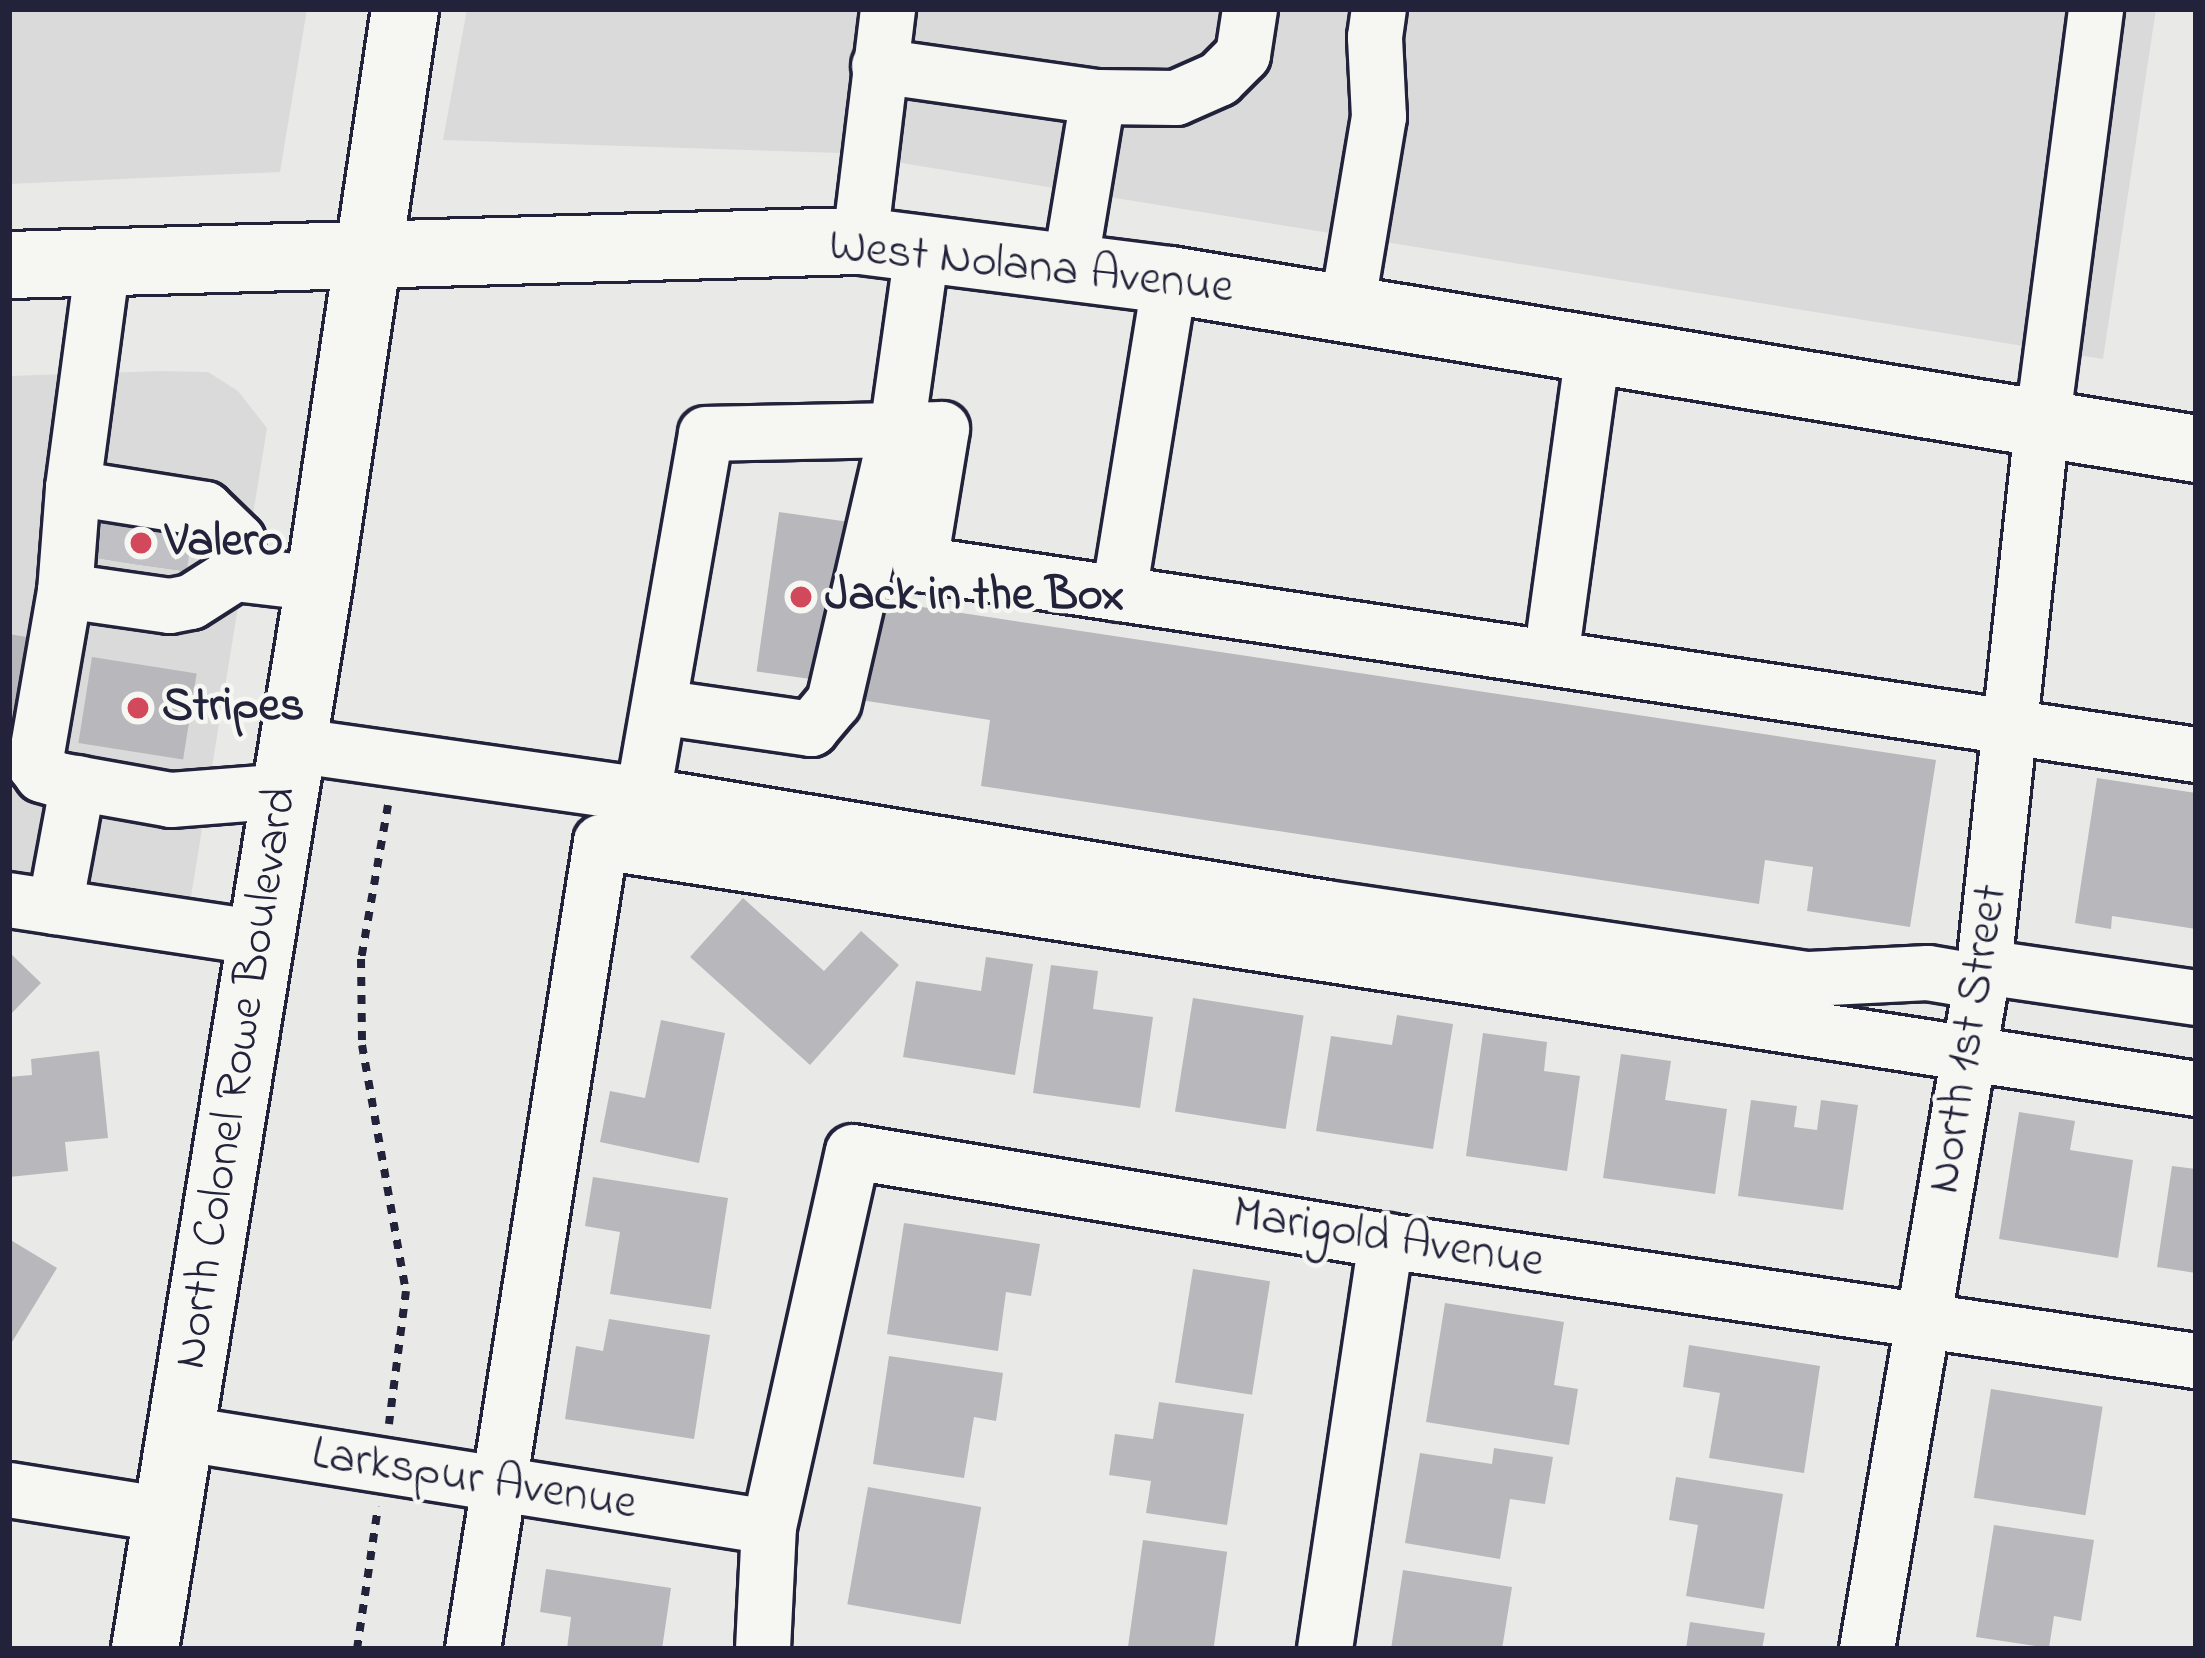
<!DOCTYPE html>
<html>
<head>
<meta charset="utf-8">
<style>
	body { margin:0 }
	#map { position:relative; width:2205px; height:1658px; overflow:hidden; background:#e9e9e7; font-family:"Indie Flower",sans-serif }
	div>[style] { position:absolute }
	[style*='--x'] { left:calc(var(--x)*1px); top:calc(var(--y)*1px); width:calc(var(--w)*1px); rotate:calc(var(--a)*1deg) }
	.built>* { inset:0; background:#dadada }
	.building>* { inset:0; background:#b8b8bc; transform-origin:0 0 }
	.minor-tunnel>* { height:54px; margin-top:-27px; transform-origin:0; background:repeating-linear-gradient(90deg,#c1c1c5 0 54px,transparent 0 81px) }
	.path>* { height:8px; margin-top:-4px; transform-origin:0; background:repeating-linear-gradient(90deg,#22223b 0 9px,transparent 0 18px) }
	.roads { filter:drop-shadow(3px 0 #22223b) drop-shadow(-3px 0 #22223b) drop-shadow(0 3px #22223b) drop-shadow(0 -3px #22223b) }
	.minor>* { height:54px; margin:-27px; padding:0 27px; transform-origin:27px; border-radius:27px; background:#f6f6f2 }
	.major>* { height:66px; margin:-33px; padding:0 33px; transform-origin:33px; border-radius:33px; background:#f6f6f2 }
	.dots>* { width:33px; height:33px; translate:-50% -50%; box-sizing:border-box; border:6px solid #f6f6f2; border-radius:50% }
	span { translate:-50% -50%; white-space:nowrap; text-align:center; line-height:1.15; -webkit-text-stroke:9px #f6f6f2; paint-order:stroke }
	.street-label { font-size:48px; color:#22223b }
	.poi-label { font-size:48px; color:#22223b; font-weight:700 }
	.left { translate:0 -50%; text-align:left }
	.frame { position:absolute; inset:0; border:12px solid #22223b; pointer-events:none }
</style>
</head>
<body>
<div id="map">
	<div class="built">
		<i style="clip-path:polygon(9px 9px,307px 9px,280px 172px,9px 184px)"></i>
		<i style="clip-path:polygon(467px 9px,2156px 9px,2103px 359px,840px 153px,443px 140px)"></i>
		<i style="clip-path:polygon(160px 371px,208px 372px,238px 391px,267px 428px,189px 909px,9px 882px,9px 376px)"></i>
	</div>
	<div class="building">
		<i style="left:779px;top:512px;width:71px;height:161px;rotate:8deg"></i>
		<i style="clip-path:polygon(869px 599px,1936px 760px,1910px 927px,1807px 911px,1813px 867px,1765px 860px,1759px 904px,981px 786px,990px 720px,854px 699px)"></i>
		<i style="clip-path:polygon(9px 634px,32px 638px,12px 772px,9px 772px)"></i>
		<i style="left:92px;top:657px;width:106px;height:87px;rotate:9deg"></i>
		<i style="clip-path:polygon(2097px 778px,2196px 793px,2196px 929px,2112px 916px,2111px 929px,2075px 923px)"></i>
		<i style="clip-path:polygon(743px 898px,824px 971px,861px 931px,899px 965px,810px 1065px,690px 957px)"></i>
		<i style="clip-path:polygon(9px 952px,41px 983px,9px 1016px)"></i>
		<i style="clip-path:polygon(986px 957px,1033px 964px,1015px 1075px,903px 1057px,916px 981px,981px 991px)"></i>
		<i style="clip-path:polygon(1051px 965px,1098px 971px,1093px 1009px,1153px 1017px,1140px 1108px,1033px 1093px)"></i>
		<i style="left:1193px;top:998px;width:112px;height:115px;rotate:9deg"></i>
		<i style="clip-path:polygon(1397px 1015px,1453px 1024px,1433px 1149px,1316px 1131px,1331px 1036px,1392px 1045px)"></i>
		<i style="clip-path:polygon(661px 1020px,725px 1033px,699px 1163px,600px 1142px,610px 1091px,645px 1098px)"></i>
		<i style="clip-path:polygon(1483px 1033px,1547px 1042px,1544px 1071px,1580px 1076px,1567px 1171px,1466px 1156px)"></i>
		<i style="clip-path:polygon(99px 1051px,108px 1138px,65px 1142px,68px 1171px,9px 1177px,9px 1077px,32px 1075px,31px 1059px)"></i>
		<i style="clip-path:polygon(1621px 1054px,1671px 1061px,1665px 1100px,1727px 1109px,1715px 1194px,1603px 1178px)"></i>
		<i style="clip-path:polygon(1751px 1100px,1797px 1106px,1794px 1127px,1817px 1130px,1821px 1100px,1858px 1105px,1843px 1210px,1738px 1196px)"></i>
		<i style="clip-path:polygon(2019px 1112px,2075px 1121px,2070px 1150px,2133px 1160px,2118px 1258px,1999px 1239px)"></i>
		<i style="clip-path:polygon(2172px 1166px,2196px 1169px,2196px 1273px,2157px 1267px)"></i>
		<i style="clip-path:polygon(593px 1177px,728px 1198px,711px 1309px,610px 1294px,620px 1232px,585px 1226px)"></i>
		<i style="clip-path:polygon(904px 1223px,1040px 1244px,1031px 1296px,1006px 1292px,998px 1351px,887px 1334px)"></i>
		<i style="clip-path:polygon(9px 1239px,57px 1268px,9px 1347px)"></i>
		<i style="left:1193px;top:1269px;width:78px;height:115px;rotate:9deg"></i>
		<i style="clip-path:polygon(1445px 1303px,1564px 1322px,1554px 1385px,1578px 1389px,1569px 1445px,1426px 1422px)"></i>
		<i style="clip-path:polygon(609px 1319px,710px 1335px,694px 1439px,565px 1419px,576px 1346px,603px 1351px)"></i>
		<i style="clip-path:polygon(1689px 1345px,1820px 1366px,1804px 1473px,1709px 1458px,1720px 1393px,1683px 1387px)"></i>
		<i style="clip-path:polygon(889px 1356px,1003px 1373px,996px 1421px,974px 1417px,964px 1478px,873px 1464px)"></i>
		<i style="left:1991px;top:1389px;width:113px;height:110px;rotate:9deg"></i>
		<i style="clip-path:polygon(1159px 1402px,1244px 1414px,1227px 1525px,1146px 1513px,1151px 1481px,1109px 1475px,1115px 1434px,1153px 1439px)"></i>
		<i style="clip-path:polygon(1494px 1448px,1553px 1457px,1545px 1504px,1510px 1499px,1500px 1559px,1405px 1543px,1420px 1453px,1492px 1464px)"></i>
		<i style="clip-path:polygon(1676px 1477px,1783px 1494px,1764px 1609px,1686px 1596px,1698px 1525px,1669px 1520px)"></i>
		<i style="left:868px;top:1487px;width:115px;height:119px;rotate:10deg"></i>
		<i style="clip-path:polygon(1994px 1525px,2094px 1540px,2081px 1621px,2054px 1616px,2049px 1648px,1976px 1637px)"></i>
		<i style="left:1143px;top:1540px;width:85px;height:108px;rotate:8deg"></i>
		<i style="clip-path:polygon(546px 1569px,671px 1588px,662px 1649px,567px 1649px,571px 1617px,540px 1612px)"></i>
		<i style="clip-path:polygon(1403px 1570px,1512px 1587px,1502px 1649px,1391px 1649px)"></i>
		<i style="clip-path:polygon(1690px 1622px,1765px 1633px,1762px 1649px,1686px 1649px)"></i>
	</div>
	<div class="minor-tunnel">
		<i style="--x:107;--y:560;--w:44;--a:-80.8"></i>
		<i style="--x:160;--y:568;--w:43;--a:-82.1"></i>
	</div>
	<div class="path">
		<i style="--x:388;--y:805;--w:156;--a:99.9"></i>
		<i style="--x:361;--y:959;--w:86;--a:89.3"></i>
		<i style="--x:362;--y:1045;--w:250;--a:79.9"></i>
		<i style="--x:406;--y:1291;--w:134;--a:97.3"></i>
		<i style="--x:357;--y:1649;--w:144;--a:-81.6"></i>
	</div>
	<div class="roads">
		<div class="minor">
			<i style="--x:879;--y:66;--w:221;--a:8.1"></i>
			<i style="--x:860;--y:241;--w:234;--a:-83.1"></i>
			<i style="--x:103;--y:263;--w:227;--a:97.6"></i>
			<i style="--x:73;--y:488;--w:103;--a:94.4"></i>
			<i style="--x:65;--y:591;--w:177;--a:99.8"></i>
			<i style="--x:35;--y:765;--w:12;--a:55"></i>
			<i style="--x:42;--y:775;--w:18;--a:16"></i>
			<i style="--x:59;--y:780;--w:114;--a:10.1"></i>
			<i style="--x:171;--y:800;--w:114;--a:-4.5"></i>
			<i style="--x:1070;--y:267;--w:172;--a:-80.6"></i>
			<i style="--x:1098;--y:97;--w:78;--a:0.7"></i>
			<i style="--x:1176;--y:98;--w:47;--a:-23.8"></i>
			<i style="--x:1219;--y:79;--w:34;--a:-45"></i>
			<i style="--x:1243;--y:55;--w:47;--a:-81.3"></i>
			<i style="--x:1347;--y:308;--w:194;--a:-80.5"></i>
			<i style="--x:1379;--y:117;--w:80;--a:-92.9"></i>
			<i style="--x:1375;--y:37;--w:28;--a:-82"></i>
			<i style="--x:73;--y:488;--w:134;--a:9"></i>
			<i style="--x:205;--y:509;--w:46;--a:44.1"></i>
			<i style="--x:238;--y:541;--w:33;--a:95"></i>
			<i style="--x:65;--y:591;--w:106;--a:8.1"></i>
			<i style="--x:170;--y:606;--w:21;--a:-11"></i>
			<i style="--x:191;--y:602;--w:52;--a:-32.5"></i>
			<i style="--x:235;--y:574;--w:85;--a:6.8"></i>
			<i style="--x:1119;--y:594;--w:318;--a:-80.8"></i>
			<i style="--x:1551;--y:658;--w:309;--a:-82.2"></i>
			<i style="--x:659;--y:707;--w:154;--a:8.2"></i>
			<i style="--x:811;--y:729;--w:35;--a:-50"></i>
			<i style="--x:834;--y:702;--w:279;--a:-77"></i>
			<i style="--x:897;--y:430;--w:179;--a:-82"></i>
			<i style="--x:293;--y:745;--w:354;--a:8.1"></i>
			<i style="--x:643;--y:795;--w:366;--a:-80.1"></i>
			<i style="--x:706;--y:434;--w:236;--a:-1.2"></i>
			<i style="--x:942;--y:429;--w:137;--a:99.3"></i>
			<i style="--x:920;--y:564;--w:1290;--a:8.51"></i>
			<i style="--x:643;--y:795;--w:692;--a:9.39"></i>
			<i style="--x:1326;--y:908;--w:488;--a:8.4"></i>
			<i style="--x:1809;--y:979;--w:119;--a:-2.9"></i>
			<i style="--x:1928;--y:973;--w:55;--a:9.5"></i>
			<i style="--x:9;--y:900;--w:254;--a:8.6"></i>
			<i style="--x:55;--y:907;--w:126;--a:-79.5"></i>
			<i style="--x:1984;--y:967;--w:214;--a:8.3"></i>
			<i style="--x:179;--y:1433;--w:597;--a:9.05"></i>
			<i style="--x:9;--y:1490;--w:159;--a:9"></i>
			<i style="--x:473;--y:1649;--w:817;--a:-80.99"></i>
			<i style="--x:601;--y:842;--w:1614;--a:8.8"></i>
			<i style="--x:763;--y:1649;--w:122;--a:-87.2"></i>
			<i style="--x:769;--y:1527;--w:384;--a:-77.4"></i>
			<i style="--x:853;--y:1152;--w:540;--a:9.48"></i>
			<i style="--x:1386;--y:1241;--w:819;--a:8.43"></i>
			<i style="--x:1325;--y:1649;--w:413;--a:-81.5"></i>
			<i style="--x:1867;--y:1649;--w:692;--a:-80.27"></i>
			<i style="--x:1984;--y:967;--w:544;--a:-83.88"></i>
			<i style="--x:2042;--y:426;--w:420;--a:-82.6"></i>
		</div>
		<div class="major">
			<i style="--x:9;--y:265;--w:851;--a:-1.62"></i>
			<i style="--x:860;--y:241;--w:312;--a:7.2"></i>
			<i style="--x:1170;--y:280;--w:1040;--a:9.35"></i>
			<i style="--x:145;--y:1649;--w:1079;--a:-80.72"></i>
			<i style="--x:319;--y:584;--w:581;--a:-81.49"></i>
		</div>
	</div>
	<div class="dots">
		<i style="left:141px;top:543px;background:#d1495b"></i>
		<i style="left:801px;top:597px;background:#d1495b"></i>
		<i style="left:138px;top:708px;background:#d1495b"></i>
	</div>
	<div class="street-label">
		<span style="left:1031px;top:268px;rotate:6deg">West Nolana Avenue</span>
		<span style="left:1969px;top:1039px;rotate:-81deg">North 1st Street</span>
		<span style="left:237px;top:1078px;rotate:-81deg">North Colonel Rowe Boulevard</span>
		<span style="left:1388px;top:1239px;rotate:9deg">Marigold Avenue</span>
		<span style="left:474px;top:1480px;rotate:9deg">Larkspur Avenue</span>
	</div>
	<div class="poi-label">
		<span class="left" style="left:165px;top:543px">Valero</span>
		<span class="left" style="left:825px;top:597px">Jack in the Box</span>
		<span class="left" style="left:162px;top:708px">Stripes</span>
	</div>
	<div class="frame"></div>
</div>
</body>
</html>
